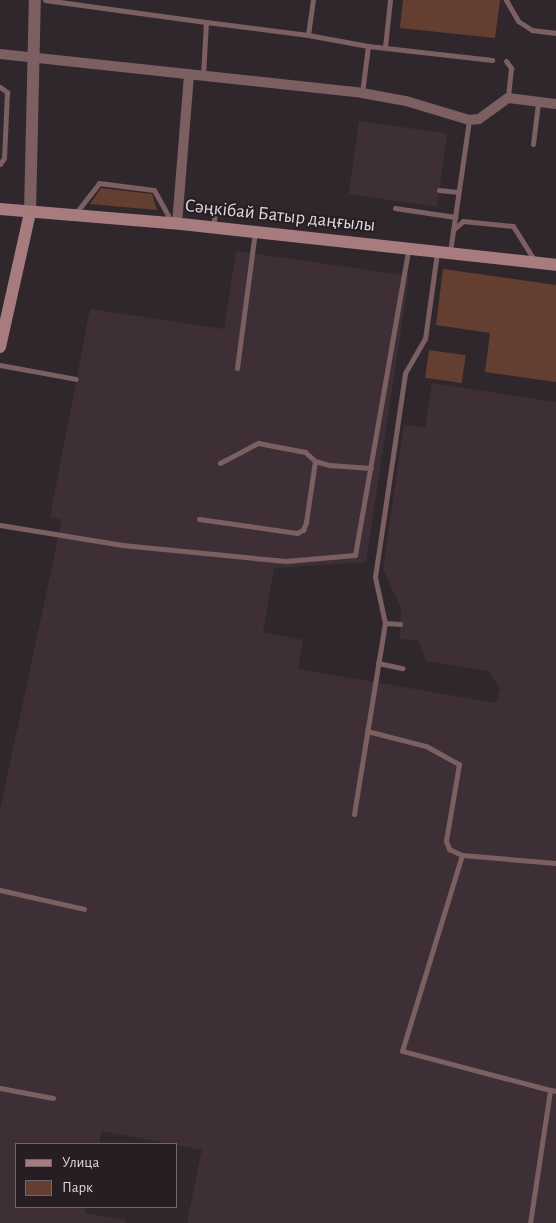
<!DOCTYPE html>
<html>
<head>
<meta charset="utf-8">
<style>
	body { margin:0 }
	#map { position:relative; width:556px; height:1223px; overflow:hidden; background:#30272c; font-family:"Alegreya Sans",sans-serif }
	div>[style] { position:absolute }
	[style*='--x'] { left:calc(var(--x)*1px); top:calc(var(--y)*1px); width:calc(var(--w)*1px); rotate:calc(var(--a)*1deg) }
	.built>* { inset:0; background:#3e2f36; transform-origin:0 0 }
	.green>* { inset:0; background:#643f31; transform-origin:0 0 }
	.service>* { height:5px; margin:-2.5px; padding:0 2.5px; transform-origin:2.5px; border-radius:2.5px; background:#7b5f61 }
	.minor>* { height:10px; margin:-5px; padding:0 5px; transform-origin:5px; border-radius:5px; background:#7b5f61 }
	.tertiary>* { height:12px; margin:-6px; padding:0 6px; transform-origin:6px; border-radius:6px; background:#7b5f61 }
	.secondary>* { height:12px; margin:-6px; padding:0 6px; transform-origin:6px; border-radius:6px; background:#a87c7f }
	span { translate:-50% -50%; white-space:nowrap; text-align:center; line-height:1.15; -webkit-text-stroke:4px #261e22; paint-order:stroke }
	.street-label { font-size:19px; color:#ded7da }
	.legend { position:absolute; left:15px; top:1143px; width:162px; height:65px; box-sizing:border-box; background:#261e22; border:1px solid #70686c; margin:0; padding:6px 9px; list-style:none; font-size:15px; color:#ded7da }
	.legend li { display:flex; align-items:center; gap:10px; height:25px }
	.legend b { width:25px; border:1px solid #70686c }
</style>
</head>
<body>
<div id="map">
	<div class="built">
		<i style="left:359px;top:121px;width:89px;height:74px;rotate:8deg"></i>
		<i style="clip-path:polygon(236px 251px,409px 276px,366px 562px,274px 568px,263px 632px,303px 640px,298px 669px,496px 703px,500px 688px,488px 671px,426px 661px,419px 641px,400px 639px,401px 608px,383px 569px,404px 424px,425px 428px,432px 383px,556px 402px,556px 1223px,187px 1223px,202px 1150px,102px 1131px,99px 1144px,16px 1144px,16px 1207px,86px 1207px,85px 1213px,125px 1220px,125px 1223px,0 1223px,0 810px,62px 520px,50px 517px,90px 309px,224px 329px)"></i>
	</div>
	<div class="green">
		<i style="clip-path:polygon(403px 0,500px 0,495px 38px,400px 28px)"></i>
		<i style="clip-path:polygon(101px 188px,152px 194px,157px 210px,90px 204px)"></i>
		<i style="clip-path:polygon(443px 269px,556px 285px,556px 382px,485px 372px,490px 333px,436px 325px)"></i>
		<i style="left:429px;top:350px;width:37px;height:28px;rotate:8deg"></i>
	</div>
	<div class="service">
		<i style="--x:45;--y:0;--w:162;--a:7.8"></i>
		<i style="--x:206;--y:22;--w:54;--a:93.2"></i>
		<i style="--x:506;--y:0;--w:24;--a:60"></i>
		<i style="--x:518;--y:21;--w:17;--a:33"></i>
		<i style="--x:532;--y:30;--w:24;--a:7"></i>
		<i style="--x:206;--y:22;--w:103;--a:7.3"></i>
		<i style="--x:308;--y:35;--w:61;--a:10.4"></i>
		<i style="--x:368;--y:46;--w:125;--a:6.4"></i>
		<i style="--x:308;--y:35;--w:35;--a:-82"></i>
		<i style="--x:385;--y:47;--w:47;--a:-83.9"></i>
		<i style="--x:506;--y:61;--w:9;--a:54"></i>
		<i style="--x:511;--y:68;--w:30;--a:96"></i>
		<i style="--x:0;--y:87;--w:9;--a:36"></i>
		<i style="--x:7;--y:92;--w:66;--a:92.6"></i>
		<i style="--x:4;--y:158;--w:7;--a:124"></i>
		<i style="--x:362;--y:93;--w:47;--a:-82.7"></i>
		<i style="--x:533;--y:144;--w:41;--a:-83"></i>
		<i style="--x:439;--y:190;--w:19;--a:6"></i>
		<i style="--x:395;--y:208;--w:61;--a:8.5"></i>
		<i style="--x:75;--y:214;--w:39;--a:-52"></i>
		<i style="--x:99;--y:183;--w:55;--a:7.3"></i>
		<i style="--x:154;--y:190;--w:37;--a:61"></i>
		<i style="--x:213;--y:227;--w:14;--a:-82"></i>
		<i style="--x:453;--y:230;--w:13;--a:-42"></i>
		<i style="--x:463;--y:221;--w:50;--a:5.7"></i>
		<i style="--x:513;--y:226;--w:40;--a:58"></i>
		<i style="--x:450;--y:252;--w:133;--a:-81.8"></i>
		<i style="--x:0;--y:365;--w:77;--a:10.4"></i>
		<i style="--x:237;--y:368;--w:137;--a:-82.5"></i>
		<i style="--x:220;--y:463;--w:43;--a:-27.8"></i>
		<i style="--x:258;--y:443;--w:48;--a:10.8"></i>
		<i style="--x:305;--y:452;--w:13;--a:42"></i>
		<i style="--x:199;--y:519;--w:99;--a:8.1"></i>
		<i style="--x:297;--y:533;--w:7;--a:-27"></i>
		<i style="--x:303;--y:530;--w:9;--a:-69"></i>
		<i style="--x:306;--y:522;--w:62;--a:-81.6"></i>
		<i style="--x:315;--y:461;--w:15;--a:16"></i>
		<i style="--x:329;--y:465;--w:42;--a:4.1"></i>
		<i style="--x:0;--y:525;--w:124;--a:9.3"></i>
		<i style="--x:122;--y:545;--w:165;--a:5.6"></i>
		<i style="--x:286;--y:561;--w:69;--a:-5"></i>
		<i style="--x:355;--y:555;--w:310;--a:-80.1"></i>
		<i style="--x:385;--y:623;--w:15;--a:4"></i>
		<i style="--x:378;--y:663;--w:25;--a:12"></i>
		<i style="--x:367;--y:731;--w:61;--a:14.3"></i>
		<i style="--x:426;--y:746;--w:38;--a:29"></i>
		<i style="--x:459;--y:764;--w:78;--a:99.6"></i>
		<i style="--x:446;--y:841;--w:9;--a:69"></i>
		<i style="--x:449;--y:849;--w:14;--a:25"></i>
		<i style="--x:354;--y:814;--w:193;--a:-80.8"></i>
		<i style="--x:385;--y:623;--w:47;--a:-102.3"></i>
		<i style="--x:375;--y:577;--w:206;--a:-81.6"></i>
		<i style="--x:405;--y:373;--w:39;--a:-60"></i>
		<i style="--x:425;--y:339;--w:88;--a:-82.1"></i>
		<i style="--x:0;--y:890;--w:86;--a:12.7"></i>
		<i style="--x:0;--y:1088;--w:54;--a:10.7"></i>
		<i style="--x:550;--y:1090;--w:153;--a:-165.2"></i>
		<i style="--x:402;--y:1051;--w:205;--a:-73"></i>
		<i style="--x:462;--y:855;--w:94;--a:4.9"></i>
		<i style="--x:530;--y:1223;--w:134;--a:-81.4"></i>
		<i style="--x:550;--y:1090;--w:6;--a:9"></i>
	</div>
	<div class="minor">
		<i style="--x:0;--y:54;--w:364;--a:6.1"></i>
		<i style="--x:362;--y:93;--w:45;--a:10.3"></i>
		<i style="--x:406;--y:101;--w:66;--a:16.8"></i>
		<i style="--x:469;--y:120;--w:10;--a:-6"></i>
		<i style="--x:479;--y:119;--w:36;--a:-36"></i>
		<i style="--x:508;--y:98;--w:48;--a:7.1"></i>
		<i style="--x:177;--y:224;--w:150;--a:-85.4"></i>
	</div>
	<div class="tertiary">
		<i style="--x:30;--y:213;--w:213;--a:-88.7"></i>
	</div>
	<div class="secondary">
		<i style="--x:0;--y:209;--w:173;--a:4.7"></i>
		<i style="--x:172;--y:223;--w:386;--a:6.2"></i>
		<i style="--x:0;--y:347;--w:137;--a:-77.4"></i>
	</div>
	<div class="street-label">
		<span style="left:280px;top:216px;rotate:6deg">Сәңкібай Батыр даңғылы</span>
	</div>
	<ul class="legend">
	<li><b style="height:6px;background:#a87c7f"></b>Улица</li>
	<li><b style="height:14px;background:#643f31"></b>Парк</li>
	</ul>
</div>
</body>
</html>
